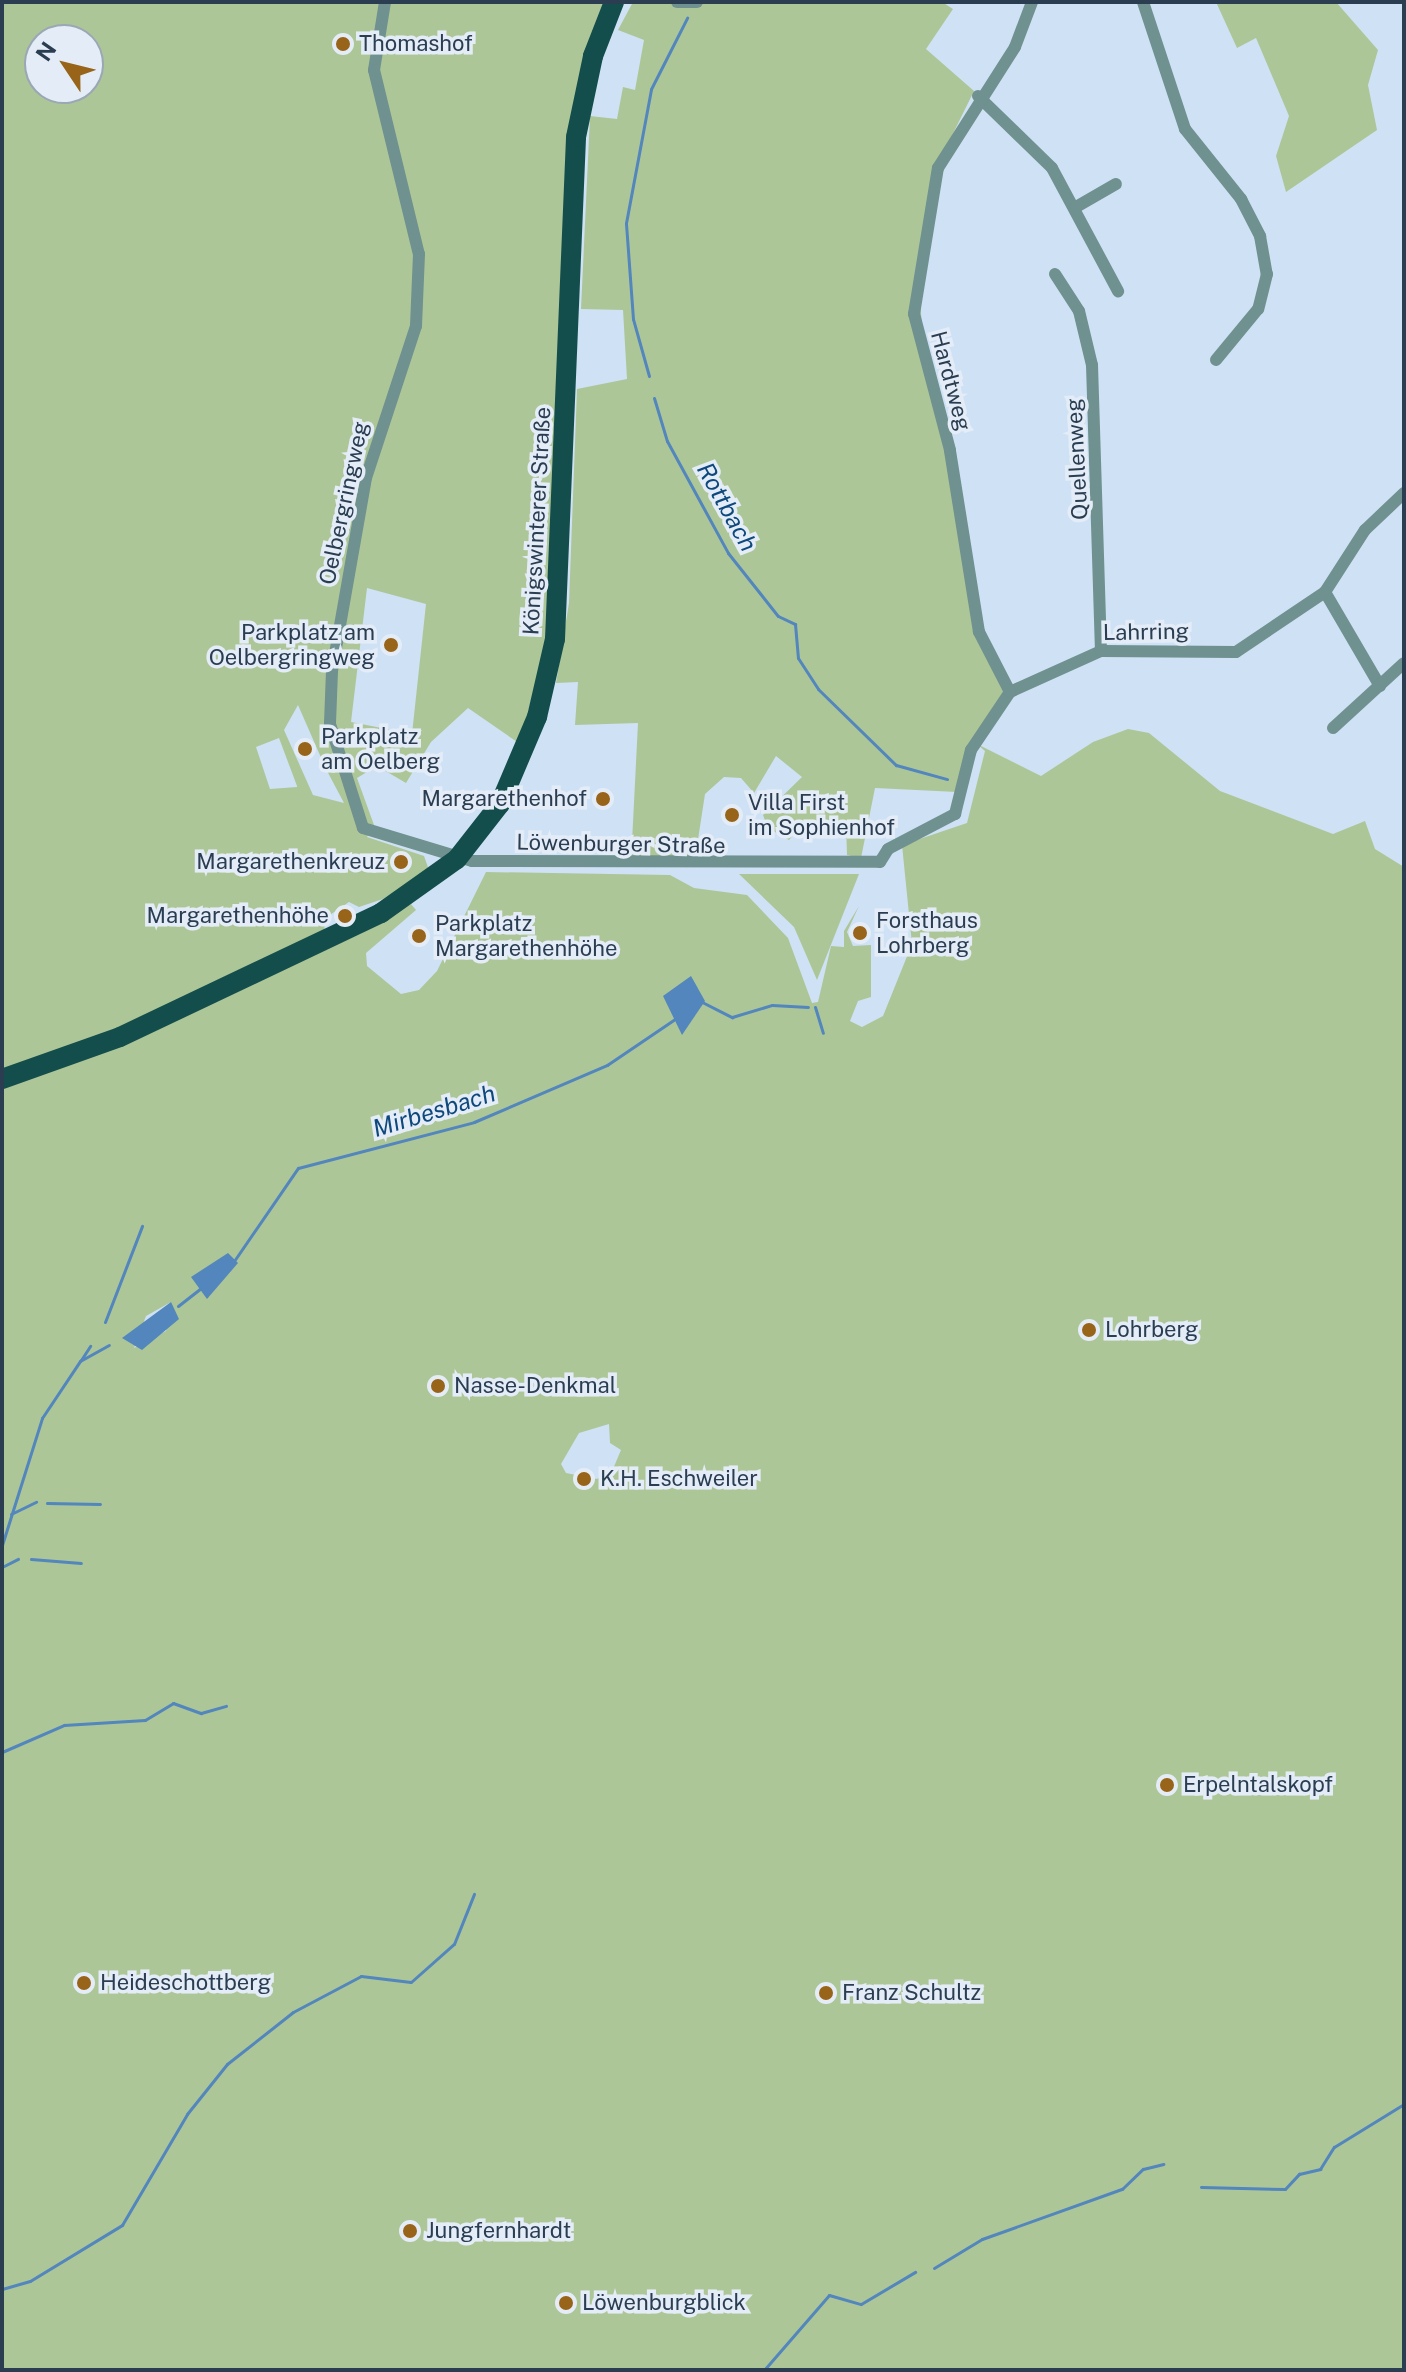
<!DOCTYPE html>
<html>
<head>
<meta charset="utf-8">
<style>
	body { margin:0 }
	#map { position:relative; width:1406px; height:2372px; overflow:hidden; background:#cfe1f5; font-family:"Public Sans",sans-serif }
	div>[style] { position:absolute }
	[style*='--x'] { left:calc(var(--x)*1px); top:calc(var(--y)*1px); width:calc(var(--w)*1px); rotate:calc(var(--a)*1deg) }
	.green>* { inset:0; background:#adc698 }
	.water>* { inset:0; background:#5286bd }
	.stream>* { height:3px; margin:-1.5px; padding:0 1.5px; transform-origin:1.5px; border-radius:1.5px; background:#5286bd }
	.street>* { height:12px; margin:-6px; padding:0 6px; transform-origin:6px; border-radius:6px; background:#6f918f }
	.primary>* { height:20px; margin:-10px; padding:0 10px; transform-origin:10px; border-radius:10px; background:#144e4c }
	.dots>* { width:22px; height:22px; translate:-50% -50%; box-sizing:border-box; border:4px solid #e4edf7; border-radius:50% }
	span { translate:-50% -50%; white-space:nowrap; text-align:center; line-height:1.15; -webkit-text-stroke:7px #e4edf7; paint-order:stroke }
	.poi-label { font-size:22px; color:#2a3d51 }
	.left { translate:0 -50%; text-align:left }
	.right { translate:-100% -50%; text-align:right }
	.street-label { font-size:22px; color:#2a3d51 }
	.water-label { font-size:24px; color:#0e487c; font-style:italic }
	.frame { position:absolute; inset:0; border:4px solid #2a3d51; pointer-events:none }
	.north { position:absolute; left:24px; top:24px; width:80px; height:80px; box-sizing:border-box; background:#e4edf7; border:2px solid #9aa7b5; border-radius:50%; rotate:305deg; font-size:22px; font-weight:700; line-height:32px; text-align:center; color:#2a3d51 }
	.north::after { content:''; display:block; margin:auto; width:28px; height:36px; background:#976419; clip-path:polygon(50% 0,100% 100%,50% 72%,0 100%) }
</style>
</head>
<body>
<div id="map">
	<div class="green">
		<i style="clip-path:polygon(evenodd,2px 2px,604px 2px,579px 86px,556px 601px,520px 744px,468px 708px,431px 742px,406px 783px,377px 766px,357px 778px,374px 825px,367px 837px,424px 856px,429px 870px,383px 899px,359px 907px,349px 902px,324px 919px,325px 936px,95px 1042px,2px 1073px,2px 2px,40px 40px,88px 40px,88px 88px,40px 88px,40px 40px,2px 2px,367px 588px,426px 604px,412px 734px,351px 722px,367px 588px,2px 2px,298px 705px,326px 769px,344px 803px,313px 795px,284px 730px,298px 705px,2px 2px,279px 738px,297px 786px,297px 787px,270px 789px,256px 747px,279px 738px)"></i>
		<i style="clip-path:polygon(633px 2px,942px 2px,953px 9px,926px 49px,974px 91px,935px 170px,918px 264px,924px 361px,969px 534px,980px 630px,1011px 689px,966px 750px,957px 792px,875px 788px,861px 858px,847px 855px,846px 824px,802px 825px,789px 840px,768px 828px,763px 815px,802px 777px,776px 756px,754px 793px,741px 778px,724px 777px,705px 794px,695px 859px,631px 862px,638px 723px,575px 725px,578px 682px,556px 683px,569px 603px,577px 389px,627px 379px,623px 310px,581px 309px,590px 116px,617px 119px,623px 87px,635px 90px,644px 40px,618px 30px)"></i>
		<i style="clip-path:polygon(1216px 2px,1336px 2px,1378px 50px,1368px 85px,1377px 130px,1286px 192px,1276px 156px,1289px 116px,1256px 38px,1237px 48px)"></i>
		<i style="clip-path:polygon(evenodd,1128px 729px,1149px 733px,1220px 791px,1333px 834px,1365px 821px,1375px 849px,1404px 867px,1404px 2370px,2px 2370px,2px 1085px,360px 934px,411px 904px,416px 910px,366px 953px,367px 966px,401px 994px,419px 990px,437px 971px,486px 872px,670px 875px,694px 888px,747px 895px,788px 938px,812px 1003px,818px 1002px,831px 946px,844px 947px,844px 931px,859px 906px,847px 932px,853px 946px,871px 945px,871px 997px,858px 1001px,850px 1021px,862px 1027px,883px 1016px,912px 944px,902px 845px,967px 823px,985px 751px,977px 744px,1041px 776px,1093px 742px,1128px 729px,171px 1302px,166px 1331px,134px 1348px,146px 1316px,171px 1302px,1128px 729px,609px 1424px,610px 1443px,621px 1450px,613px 1469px,597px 1479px,566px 1473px,561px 1464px,579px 1433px,609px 1424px)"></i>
		<i style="clip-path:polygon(739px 874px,859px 874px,817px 980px,794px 927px)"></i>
	</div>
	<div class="water">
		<i style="clip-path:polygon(691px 976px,705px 1001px,682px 1035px,663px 996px)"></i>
		<i style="clip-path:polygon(228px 1253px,238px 1263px,207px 1299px,191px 1277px)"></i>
		<i style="clip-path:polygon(171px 1302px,179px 1319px,142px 1350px,122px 1338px)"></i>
	</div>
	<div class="stream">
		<i style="--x:649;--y:376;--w:59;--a:-105.7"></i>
		<i style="--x:633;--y:319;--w:96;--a:-94.2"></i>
		<i style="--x:626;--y:223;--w:136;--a:-79.4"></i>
		<i style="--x:651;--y:89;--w:80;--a:-63.1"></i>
		<i style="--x:654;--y:398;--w:45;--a:73.2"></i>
		<i style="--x:667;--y:441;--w:128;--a:61.4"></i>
		<i style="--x:728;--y:553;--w:80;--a:51.6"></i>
		<i style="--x:778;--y:616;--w:19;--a:25"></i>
		<i style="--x:795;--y:624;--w:34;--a:85"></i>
		<i style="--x:798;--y:658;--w:37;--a:57"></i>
		<i style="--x:818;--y:689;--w:109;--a:44.3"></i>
		<i style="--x:896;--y:765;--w:53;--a:15.4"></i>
		<i style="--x:702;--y:1002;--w:34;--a:27"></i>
		<i style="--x:732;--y:1017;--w:42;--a:-16.7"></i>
		<i style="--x:772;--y:1005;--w:36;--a:3"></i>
		<i style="--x:815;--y:1007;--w:27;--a:73"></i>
		<i style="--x:234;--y:1261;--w:113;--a:-55.5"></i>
		<i style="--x:298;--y:1168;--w:182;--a:-14.6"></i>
		<i style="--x:474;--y:1122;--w:145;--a:-23.2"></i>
		<i style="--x:607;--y:1065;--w:82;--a:-34.1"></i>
		<i style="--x:178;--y:1306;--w:28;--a:-38"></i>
		<i style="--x:105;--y:1322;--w:103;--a:-68.9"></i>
		<i style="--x:81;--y:1360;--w:17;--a:-57"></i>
		<i style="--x:47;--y:1503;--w:53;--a:1.1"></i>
		<i style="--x:11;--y:1514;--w:28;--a:-26"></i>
		<i style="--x:2;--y:1545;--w:133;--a:-72.5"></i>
		<i style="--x:42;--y:1418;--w:69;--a:-56.3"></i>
		<i style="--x:80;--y:1361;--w:33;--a:-29"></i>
		<i style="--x:31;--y:1559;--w:50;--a:4.6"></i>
		<i style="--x:2;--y:1567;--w:18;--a:-27"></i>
		<i style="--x:2;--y:1752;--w:68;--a:-23.5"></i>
		<i style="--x:64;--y:1725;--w:81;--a:-3.5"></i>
		<i style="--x:145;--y:1720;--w:33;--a:-31"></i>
		<i style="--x:173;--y:1703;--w:30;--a:20"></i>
		<i style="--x:201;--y:1713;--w:26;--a:-16"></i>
		<i style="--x:1201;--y:2187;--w:84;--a:1.4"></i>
		<i style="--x:1285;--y:2189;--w:21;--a:-47"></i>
		<i style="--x:1299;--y:2174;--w:22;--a:-13"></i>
		<i style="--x:1320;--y:2169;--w:26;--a:-58"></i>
		<i style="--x:1334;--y:2147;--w:82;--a:-31.6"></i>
		<i style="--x:934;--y:2268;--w:56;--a:-31.1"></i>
		<i style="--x:982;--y:2239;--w:149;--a:-19.7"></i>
		<i style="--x:1122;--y:2189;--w:29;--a:-44"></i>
		<i style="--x:1143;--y:2169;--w:21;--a:-14"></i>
		<i style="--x:2;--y:2289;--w:29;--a:-16"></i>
		<i style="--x:30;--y:2281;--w:108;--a:-31.3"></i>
		<i style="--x:122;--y:2225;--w:129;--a:-59.6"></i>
		<i style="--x:187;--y:2114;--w:64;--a:-51.3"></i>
		<i style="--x:227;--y:2064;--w:84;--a:-38.2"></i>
		<i style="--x:293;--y:2012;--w:77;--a:-27.9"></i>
		<i style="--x:361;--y:1976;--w:50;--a:6.8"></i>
		<i style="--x:411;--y:1982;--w:57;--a:-41.5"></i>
		<i style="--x:454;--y:1944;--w:54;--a:-68.2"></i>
		<i style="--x:764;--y:2370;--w:99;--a:-49.1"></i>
		<i style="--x:829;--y:2295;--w:33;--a:16"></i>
		<i style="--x:861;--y:2304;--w:63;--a:-30.7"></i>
	</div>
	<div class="street">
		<i style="--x:385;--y:2;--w:69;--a:99.2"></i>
		<i style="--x:374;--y:70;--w:189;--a:76.3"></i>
		<i style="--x:419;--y:254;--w:72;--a:92.4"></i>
		<i style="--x:416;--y:326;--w:160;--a:108.2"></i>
		<i style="--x:366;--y:478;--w:196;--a:100"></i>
		<i style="--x:332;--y:671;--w:53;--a:92.2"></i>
		<i style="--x:330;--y:724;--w:109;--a:72.4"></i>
		<i style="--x:363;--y:828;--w:114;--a:16.8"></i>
		<i style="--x:472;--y:861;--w:408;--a:0.1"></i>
		<i style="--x:880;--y:862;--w:15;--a:-58"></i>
		<i style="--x:888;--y:849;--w:76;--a:-27.6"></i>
		<i style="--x:955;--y:814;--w:66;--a:-76"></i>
		<i style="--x:971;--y:750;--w:70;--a:-56.1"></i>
		<i style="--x:1010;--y:692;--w:100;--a:-24.3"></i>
		<i style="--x:1101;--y:651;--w:135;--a:0.4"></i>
		<i style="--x:1236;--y:652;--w:107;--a:-34"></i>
		<i style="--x:1325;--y:592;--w:74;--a:-57.2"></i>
		<i style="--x:1365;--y:530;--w:54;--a:-43.5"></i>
		<i style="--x:677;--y:2;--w:20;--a:0"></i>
		<i style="--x:1143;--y:2;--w:134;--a:71.7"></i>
		<i style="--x:1185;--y:129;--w:90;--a:51.3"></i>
		<i style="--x:1241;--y:199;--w:42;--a:62.8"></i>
		<i style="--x:1260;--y:236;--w:39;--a:80"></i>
		<i style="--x:1267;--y:274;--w:36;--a:104"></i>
		<i style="--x:1258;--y:309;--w:66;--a:129.5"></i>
		<i style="--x:978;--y:96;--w:103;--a:44.2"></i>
		<i style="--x:1052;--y:168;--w:140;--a:61.8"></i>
		<i style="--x:1076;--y:207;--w:46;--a:-29.9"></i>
		<i style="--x:1055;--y:274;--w:44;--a:57"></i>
		<i style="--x:1079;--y:311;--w:56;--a:76.5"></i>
		<i style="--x:1092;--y:365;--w:286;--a:88.2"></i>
		<i style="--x:1325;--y:592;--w:109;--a:59.7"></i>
		<i style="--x:1010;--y:692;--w:68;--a:-117.3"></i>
		<i style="--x:979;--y:632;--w:184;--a:-99.1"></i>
		<i style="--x:950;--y:450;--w:141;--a:-104.8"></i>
		<i style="--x:914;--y:314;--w:148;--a:-80.7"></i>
		<i style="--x:938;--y:168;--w:143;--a:-57.5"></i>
		<i style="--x:1015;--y:47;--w:48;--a:-69.3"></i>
		<i style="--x:1333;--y:728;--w:96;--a:-42.5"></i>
	</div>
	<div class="primary">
		<i style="--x:2;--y:1079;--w:125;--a:-19.6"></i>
		<i style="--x:120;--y:1037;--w:289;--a:-25.4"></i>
		<i style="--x:381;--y:913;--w:93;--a:-35.4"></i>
		<i style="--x:457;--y:859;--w:70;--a:-52"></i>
		<i style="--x:500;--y:804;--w:95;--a:-67"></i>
		<i style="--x:537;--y:717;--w:80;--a:-77"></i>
		<i style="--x:555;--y:639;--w:502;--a:-87.6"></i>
		<i style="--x:576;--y:137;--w:83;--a:-78.1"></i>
		<i style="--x:593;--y:56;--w:58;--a:-68.7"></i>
	</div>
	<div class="dots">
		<i style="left:343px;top:44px;background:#976419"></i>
		<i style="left:391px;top:645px;background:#976419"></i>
		<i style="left:305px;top:749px;background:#976419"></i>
		<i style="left:603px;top:799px;background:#976419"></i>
		<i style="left:732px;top:815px;background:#976419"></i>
		<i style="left:401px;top:862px;background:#976419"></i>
		<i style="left:345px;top:916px;background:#976419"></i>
		<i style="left:860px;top:933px;background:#976419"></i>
		<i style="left:419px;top:936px;background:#976419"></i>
		<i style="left:1089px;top:1330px;background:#976419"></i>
		<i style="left:438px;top:1386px;background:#976419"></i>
		<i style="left:584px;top:1479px;background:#976419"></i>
		<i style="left:1167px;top:1785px;background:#976419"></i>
		<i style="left:84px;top:1983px;background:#976419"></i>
		<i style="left:826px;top:1993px;background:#976419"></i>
		<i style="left:410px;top:2231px;background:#976419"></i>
		<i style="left:566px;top:2303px;background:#976419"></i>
	</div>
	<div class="poi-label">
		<span class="left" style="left:359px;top:44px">Thomashof</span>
		<span class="right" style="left:375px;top:645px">Parkplatz am<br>Oelbergringweg</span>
		<span class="left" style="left:321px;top:749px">Parkplatz<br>am Oelberg</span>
		<span class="right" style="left:587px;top:799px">Margarethenhof</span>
		<span class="left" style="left:748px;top:815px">Villa First<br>im Sophienhof</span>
		<span class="right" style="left:385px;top:862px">Margarethenkreuz</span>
		<span class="right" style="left:329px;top:916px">Margarethenhöhe</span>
		<span class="left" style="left:876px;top:933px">Forsthaus<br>Lohrberg</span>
		<span class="left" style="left:435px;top:936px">Parkplatz<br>Margarethenhöhe</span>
		<span class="left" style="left:1105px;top:1330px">Lohrberg</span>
		<span class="left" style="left:454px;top:1386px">Nasse-Denkmal</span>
		<span class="left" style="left:600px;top:1479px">K.H. Eschweiler</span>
		<span class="left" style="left:1183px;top:1785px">Erpelntalskopf</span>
		<span class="left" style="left:100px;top:1983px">Heideschottberg</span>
		<span class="left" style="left:842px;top:1993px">Franz Schultz</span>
		<span class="left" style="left:426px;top:2231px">Jungfernhardt</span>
		<span class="left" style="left:582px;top:2303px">Löwenburgblick</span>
	</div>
	<div class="street-label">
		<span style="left:951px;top:381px;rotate:75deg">Hardtweg</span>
		<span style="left:1077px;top:459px;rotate:-93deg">Quellenweg</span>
		<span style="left:344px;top:503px;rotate:-78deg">Oelbergringweg</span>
		<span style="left:537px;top:521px;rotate:-87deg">Königswinterer Straße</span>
		<span style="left:1146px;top:632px;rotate:-1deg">Lahrring</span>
		<span style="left:621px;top:844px;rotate:1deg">Löwenburger Straße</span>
	</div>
	<div class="water-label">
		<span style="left:727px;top:507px;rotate:61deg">Rottbach</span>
		<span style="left:434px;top:1111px;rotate:-17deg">Mirbesbach</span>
	</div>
	<div class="frame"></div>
	<div class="north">N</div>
</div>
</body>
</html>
